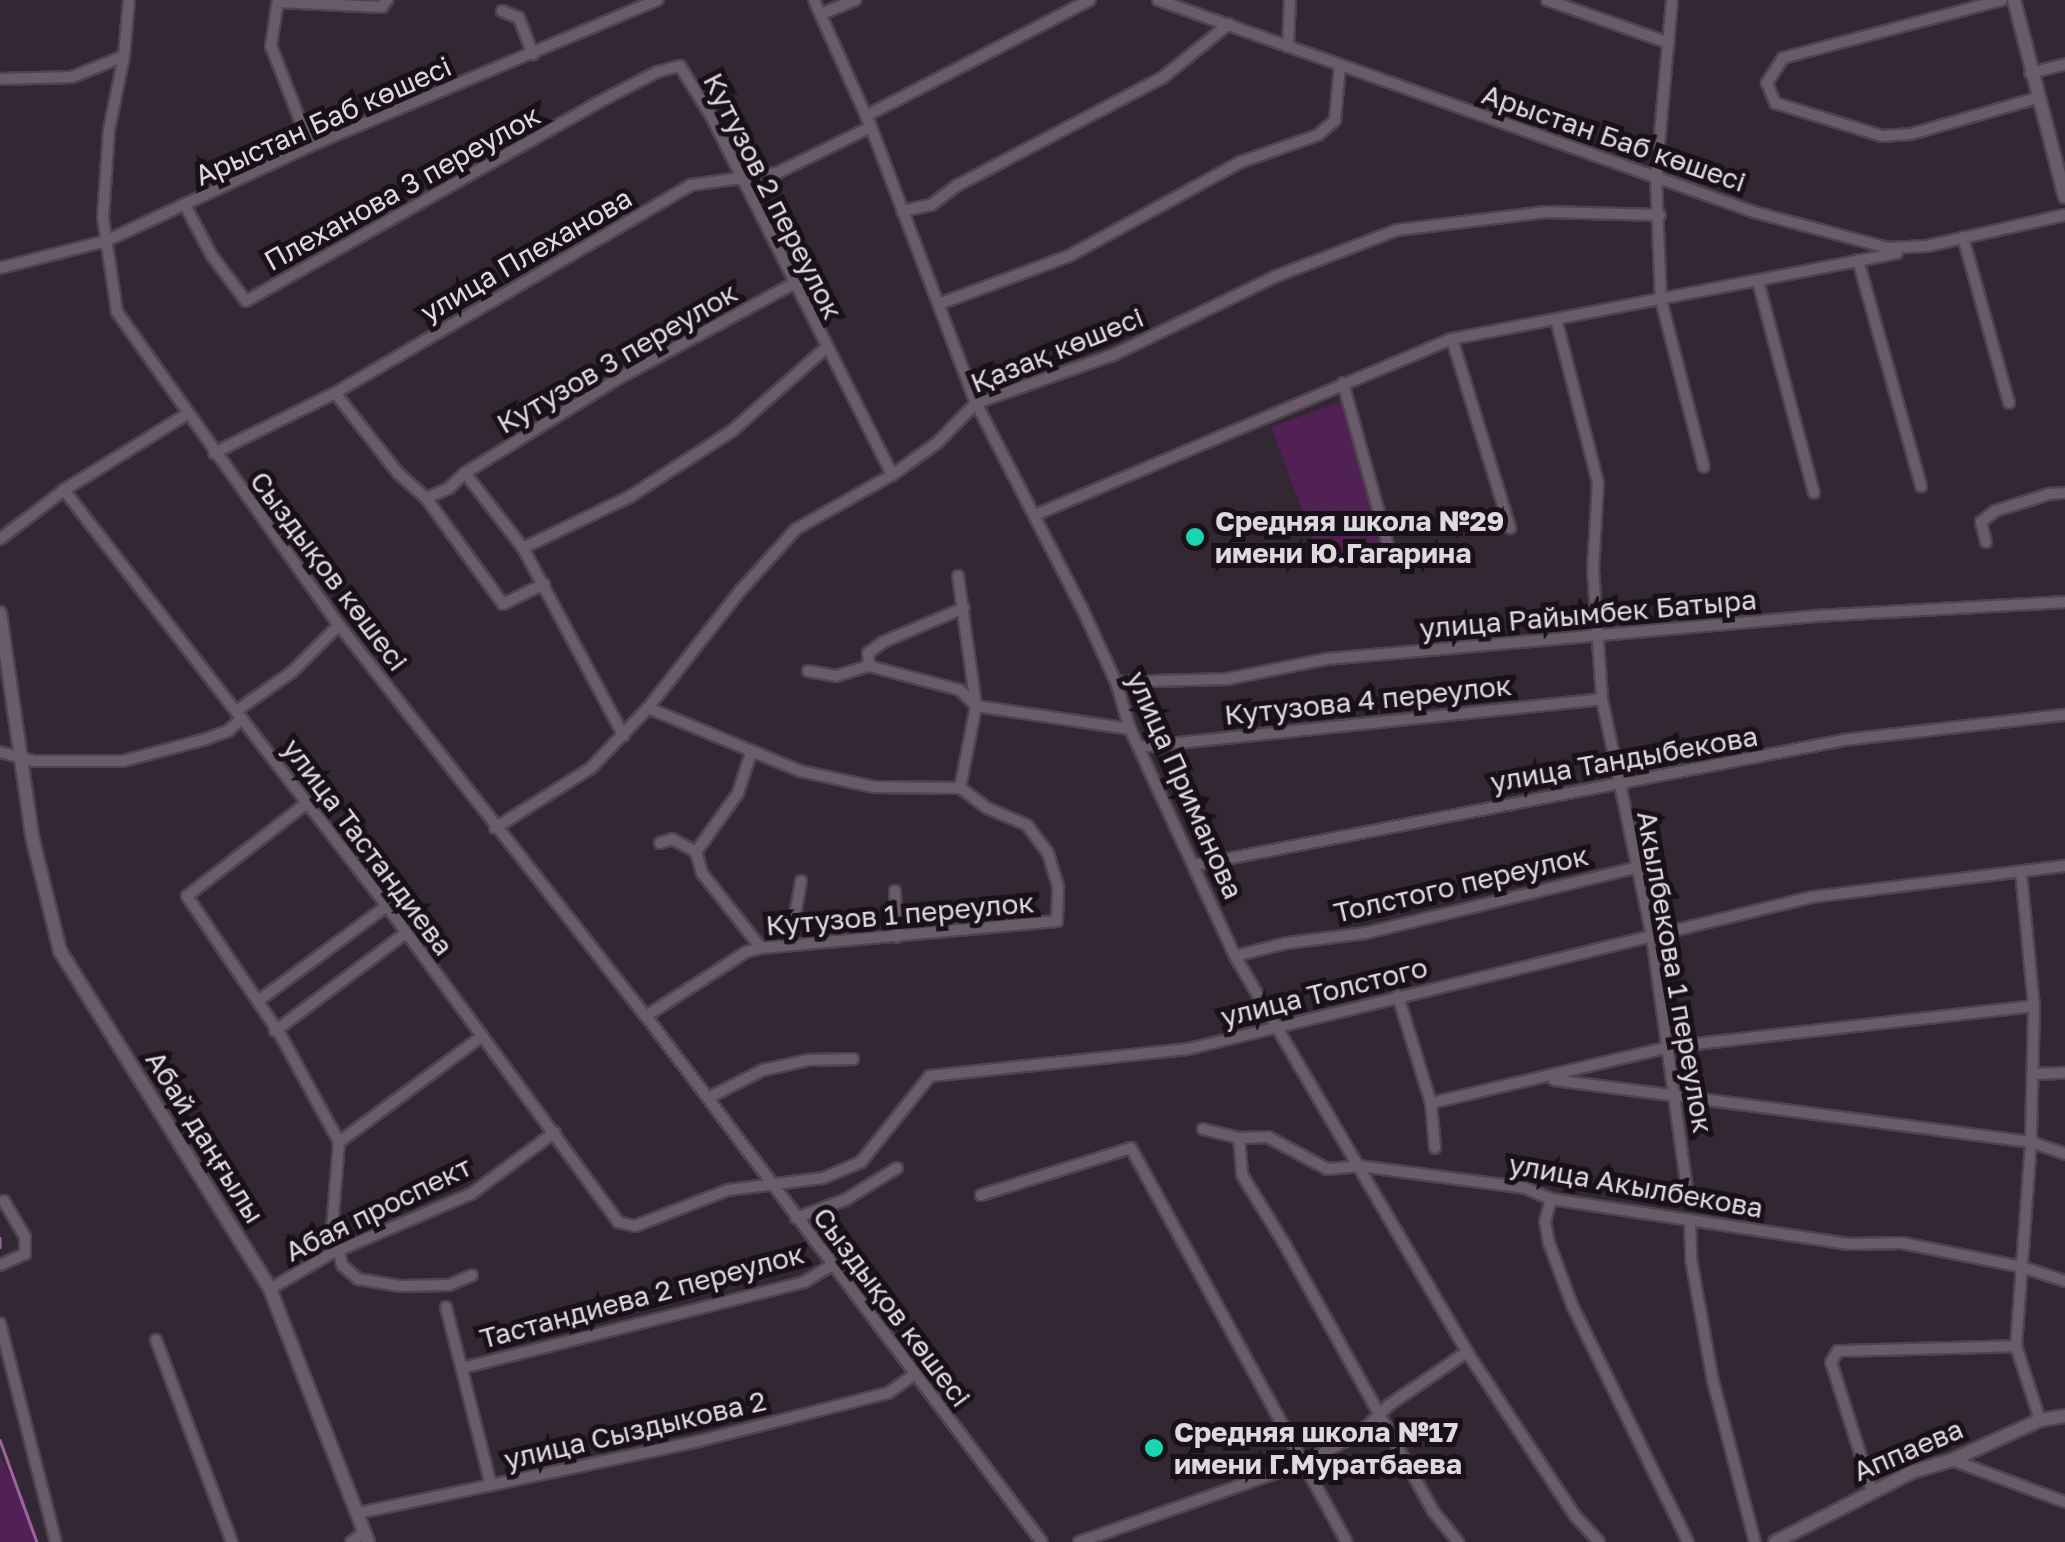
<!DOCTYPE html>
<html>
<head>
<meta charset="utf-8">
<style>
	body { margin:0 }
	#map { position:relative; width:2065px; height:1542px; overflow:hidden; background:#332734; font-family:"Golos Text",sans-serif }
	div>[style] { position:absolute }
	[style*='--x'] { left:calc(var(--x)*1px); top:calc(var(--y)*1px); width:calc(var(--w)*1px); rotate:calc(var(--a)*1deg) }
	.green>* { inset:0; background:#512054 }
	.stream>* { height:2.5px; margin:-1.25px; padding:0 1.25px; transform-origin:1.25px; border-radius:1.25px; background:#9d64a0 }
	.roads { filter:drop-shadow(2px 0 #4e444f) drop-shadow(-2px 0 #4e444f) drop-shadow(0 2px #4e444f) drop-shadow(0 -2px #4e444f) }
	.minor>* { height:10px; margin:-5px; padding:0 5px; transform-origin:5px; border-radius:5px; background:#695b6a }
	.tertiary>* { height:12px; margin:-6px; padding:0 6px; transform-origin:6px; border-radius:6px; background:#695b6a }
	.dots>* { width:28px; height:28px; translate:-50% -50%; box-sizing:border-box; border:5px solid #181218; border-radius:50% }
	span { translate:-50% -50%; white-space:nowrap; text-align:center; line-height:1.15; -webkit-text-stroke:10px #181218; paint-order:stroke }
	.street-label { font-size:28px; color:#e0d8e0 }
	.poi-label { font-size:28px; color:#e0d8e0; font-weight:700 }
	.left { translate:0 -50%; text-align:left }
</style>
</head>
<body>
<div id="map">
	<div class="green">
		<i style="clip-path:polygon(1342px 401px,1380px 543px,1321px 561px,1271px 427px)"></i>
		<i style="clip-path:polygon(0 1456px,23px 1498px,36px 1542px,0 1542px)"></i>
	</div>
	<div class="stream">
		<i style="--x:0;--y:1238;--w:9;--a:90"></i>
		<i style="--x:0;--y:1440;--w:109;--a:70.1"></i>
	</div>
	<div class="roads">
		<div class="minor">
			<i style="--x:129;--y:0;--w:56;--a:95.1"></i>
			<i style="--x:124;--y:56;--w:76;--a:101.5"></i>
			<i style="--x:109;--y:130;--w:88;--a:93.9"></i>
			<i style="--x:103;--y:218;--w:95;--a:81.5"></i>
			<i style="--x:117;--y:312;--w:384;--a:54.7"></i>
			<i style="--x:339;--y:625;--w:497;--a:51.9"></i>
			<i style="--x:646;--y:1016;--w:658;--a:53.03"></i>
			<i style="--x:278;--y:0;--w:47;--a:98.7"></i>
			<i style="--x:271;--y:46;--w:107;--a:68.7"></i>
			<i style="--x:814;--y:0;--w:139;--a:65.8"></i>
			<i style="--x:871;--y:127;--w:295;--a:69.2"></i>
			<i style="--x:976;--y:403;--w:229;--a:62.7"></i>
			<i style="--x:1081;--y:606;--w:84;--a:65.3"></i>
			<i style="--x:1116;--y:682;--w:49;--a:73.4"></i>
			<i style="--x:1130;--y:729;--w:250;--a:65.2"></i>
			<i style="--x:1235;--y:956;--w:459;--a:59.6"></i>
			<i style="--x:1467;--y:1352;--w:198;--a:56.6"></i>
			<i style="--x:1576;--y:1517;--w:34;--a:47"></i>
			<i style="--x:1158;--y:0;--w:633;--a:19.58"></i>
			<i style="--x:1754;--y:212;--w:139;--a:15"></i>
			<i style="--x:1888;--y:248;--w:39;--a:-3"></i>
			<i style="--x:1927;--y:246;--w:141;--a:-12.7"></i>
			<i style="--x:1547;--y:0;--w:129;--a:19.4"></i>
			<i style="--x:1672;--y:0;--w:179;--a:95.1"></i>
			<i style="--x:1656;--y:178;--w:122;--a:87.7"></i>
			<i style="--x:1661;--y:300;--w:172;--a:75.6"></i>
			<i style="--x:2002;--y:0;--w:227;--a:165.2"></i>
			<i style="--x:1783;--y:58;--w:30;--a:123"></i>
			<i style="--x:1767;--y:83;--w:22;--a:68"></i>
			<i style="--x:1775;--y:103;--w:112;--a:17.1"></i>
			<i style="--x:1882;--y:136;--w:29;--a:-4"></i>
			<i style="--x:1911;--y:134;--w:131;--a:-15.9"></i>
			<i style="--x:278;--y:2;--w:104;--a:2.8"></i>
			<i style="--x:382;--y:7;--w:9;--a:-54"></i>
			<i style="--x:502;--y:11;--w:18;--a:22"></i>
			<i style="--x:519;--y:18;--w:39;--a:69"></i>
			<i style="--x:821;--y:14;--w:37;--a:-22"></i>
			<i style="--x:1288;--y:47;--w:47;--a:-87.6"></i>
			<i style="--x:2030;--y:73;--w:36;--a:-14"></i>
			<i style="--x:0;--y:79;--w:72;--a:-1.6"></i>
			<i style="--x:72;--y:77;--w:56;--a:-22"></i>
			<i style="--x:866;--y:116;--w:252;--a:-27.4"></i>
			<i style="--x:186;--y:207;--w:55;--a:62"></i>
			<i style="--x:212;--y:256;--w:56;--a:52.9"></i>
			<i style="--x:246;--y:301;--w:401;--a:-29.4"></i>
			<i style="--x:595;--y:104;--w:70;--a:-27.3"></i>
			<i style="--x:657;--y:72;--w:24;--a:-15"></i>
			<i style="--x:680;--y:66;--w:59;--a:58.2"></i>
			<i style="--x:711;--y:116;--w:402;--a:63.2"></i>
			<i style="--x:902;--y:211;--w:30;--a:-12"></i>
			<i style="--x:931;--y:205;--w:34;--a:-37"></i>
			<i style="--x:958;--y:185;--w:230;--a:-27.7"></i>
			<i style="--x:1162;--y:78;--w:86;--a:-38.9"></i>
			<i style="--x:1963;--y:237;--w:172;--a:74.5"></i>
			<i style="--x:1858;--y:260;--w:235;--a:74.4"></i>
			<i style="--x:0;--y:268;--w:109;--a:-14.3"></i>
			<i style="--x:106;--y:241;--w:225;--a:-25"></i>
			<i style="--x:310;--y:146;--w:377;--a:-22.8"></i>
			<i style="--x:1758;--y:281;--w:219;--a:75.2"></i>
			<i style="--x:939;--y:304;--w:139;--a:-20.3"></i>
			<i style="--x:1069;--y:256;--w:196;--a:-28.7"></i>
			<i style="--x:1241;--y:162;--w:82;--a:-19.3"></i>
			<i style="--x:1318;--y:135;--w:23;--a:-41"></i>
			<i style="--x:1335;--y:120;--w:55;--a:-84.8"></i>
			<i style="--x:1556;--y:319;--w:169;--a:75.6"></i>
			<i style="--x:1598;--y:483;--w:86;--a:93.3"></i>
			<i style="--x:1593;--y:569;--w:130;--a:86"></i>
			<i style="--x:1602;--y:699;--w:243;--a:78.1"></i>
			<i style="--x:1652;--y:937;--w:262;--a:82.1"></i>
			<i style="--x:1452;--y:339;--w:198;--a:72.9"></i>
			<i style="--x:1343;--y:383;--w:180;--a:74.5"></i>
			<i style="--x:335;--y:393;--w:102;--a:51.8"></i>
			<i style="--x:398;--y:473;--w:38;--a:42"></i>
			<i style="--x:426;--y:498;--w:131;--a:54"></i>
			<i style="--x:503;--y:604;--w:46;--a:-26"></i>
			<i style="--x:214;--y:453;--w:135;--a:-26.4"></i>
			<i style="--x:335;--y:393;--w:412;--a:-30.3"></i>
			<i style="--x:691;--y:185;--w:87;--a:-7.9"></i>
			<i style="--x:777;--y:173;--w:105;--a:-26.1"></i>
			<i style="--x:465;--y:473;--w:95;--a:52.3"></i>
			<i style="--x:523;--y:548;--w:213;--a:61.8"></i>
			<i style="--x:64;--y:490;--w:527;--a:52.17"></i>
			<i style="--x:387;--y:906;--w:391;--a:53.8"></i>
			<i style="--x:618;--y:1222;--w:17;--a:13"></i>
			<i style="--x:635;--y:1226;--w:100;--a:-21.2"></i>
			<i style="--x:728;--y:1190;--w:96;--a:-7.2"></i>
			<i style="--x:823;--y:1178;--w:41;--a:-22.8"></i>
			<i style="--x:861;--y:1162;--w:110;--a:-51.3"></i>
			<i style="--x:930;--y:1076;--w:259;--a:-6"></i>
			<i style="--x:1188;--y:1049;--w:642;--a:-13.69"></i>
			<i style="--x:1812;--y:897;--w:255;--a:-7"></i>
			<i style="--x:426;--y:498;--w:25;--a:-23"></i>
			<i style="--x:449;--y:488;--w:22;--a:-43"></i>
			<i style="--x:465;--y:473;--w:181;--a:-31.7"></i>
			<i style="--x:619;--y:378;--w:198;--a:-28.4"></i>
			<i style="--x:1035;--y:515;--w:453;--a:-22.9"></i>
			<i style="--x:1452;--y:339;--w:453;--a:-10.9"></i>
			<i style="--x:0;--y:539;--w:81;--a:-37.4"></i>
			<i style="--x:64;--y:490;--w:145;--a:-31.7"></i>
			<i style="--x:1986;--y:542;--w:21;--a:-104"></i>
			<i style="--x:1981;--y:522;--w:18;--a:-38"></i>
			<i style="--x:1995;--y:511;--w:57;--a:-17.5"></i>
			<i style="--x:2049;--y:494;--w:16;--a:-4"></i>
			<i style="--x:523;--y:548;--w:120;--a:-25.7"></i>
			<i style="--x:631;--y:496;--w:120;--a:-32.8"></i>
			<i style="--x:732;--y:431;--w:127;--a:-41.5"></i>
			<i style="--x:958;--y:576;--w:131;--a:82.1"></i>
			<i style="--x:976;--y:706;--w:84;--a:101"></i>
			<i style="--x:869;--y:666;--w:13;--a:-94"></i>
			<i style="--x:868;--y:653;--w:19;--a:-36"></i>
			<i style="--x:883;--y:642;--w:88;--a:-22.8"></i>
			<i style="--x:808;--y:671;--w:28;--a:10"></i>
			<i style="--x:836;--y:676;--w:34;--a:-17"></i>
			<i style="--x:869;--y:666;--w:94;--a:14.8"></i>
			<i style="--x:960;--y:690;--w:23;--a:45"></i>
			<i style="--x:976;--y:706;--w:156;--a:8.5"></i>
			<i style="--x:1116;--y:682;--w:111;--a:-1.5"></i>
			<i style="--x:1227;--y:679;--w:101;--a:-11.4"></i>
			<i style="--x:1326;--y:659;--w:491;--a:-5"></i>
			<i style="--x:1815;--y:616;--w:250;--a:-3.2"></i>
			<i style="--x:236;--y:711;--w:68;--a:-34.9"></i>
			<i style="--x:292;--y:672;--w:66;--a:-45"></i>
			<i style="--x:1139;--y:747;--w:465;--a:-5.9"></i>
			<i style="--x:0;--y:752;--w:34;--a:15"></i>
			<i style="--x:33;--y:761;--w:90;--a:0"></i>
			<i style="--x:123;--y:761;--w:83;--a:-14.7"></i>
			<i style="--x:203;--y:740;--w:27;--a:-20"></i>
			<i style="--x:228;--y:731;--w:19;--a:-43"></i>
			<i style="--x:307;--y:803;--w:152;--a:142.2"></i>
			<i style="--x:187;--y:896;--w:169;--a:56.1"></i>
			<i style="--x:281;--y:1036;--w:121;--a:61.3"></i>
			<i style="--x:339;--y:1142;--w:112;--a:94.6"></i>
			<i style="--x:495;--y:828;--w:113;--a:-32"></i>
			<i style="--x:591;--y:768;--w:83;--a:-46.5"></i>
			<i style="--x:648;--y:708;--w:150;--a:-51.8"></i>
			<i style="--x:741;--y:590;--w:82;--a:-48"></i>
			<i style="--x:796;--y:529;--w:110;--a:-29.4"></i>
			<i style="--x:892;--y:475;--w:55;--a:-35.4"></i>
			<i style="--x:937;--y:443;--w:56;--a:-45.7"></i>
			<i style="--x:976;--y:403;--w:145;--a:-19.3"></i>
			<i style="--x:1113;--y:355;--w:179;--a:-25.8"></i>
			<i style="--x:1274;--y:277;--w:132;--a:-20.9"></i>
			<i style="--x:1397;--y:230;--w:150;--a:-6.9"></i>
			<i style="--x:1546;--y:212;--w:114;--a:1.5"></i>
			<i style="--x:660;--y:843;--w:13;--a:-18"></i>
			<i style="--x:672;--y:839;--w:27;--a:28"></i>
			<i style="--x:696;--y:852;--w:22;--a:74"></i>
			<i style="--x:702;--y:873;--w:95;--a:51.8"></i>
			<i style="--x:696;--y:852;--w:72;--a:-54.6"></i>
			<i style="--x:738;--y:793;--w:42;--a:-72"></i>
			<i style="--x:1195;--y:865;--w:661;--a:-10.9"></i>
			<i style="--x:1844;--y:740;--w:222;--a:-6.5"></i>
			<i style="--x:2021;--y:872;--w:135;--a:84.5"></i>
			<i style="--x:2034;--y:1006;--w:136;--a:91.3"></i>
			<i style="--x:2031;--y:1142;--w:205;--a:94.2"></i>
			<i style="--x:2016;--y:1346;--w:78;--a:72"></i>
			<i style="--x:895;--y:891;--w:46;--a:87.5"></i>
			<i style="--x:790;--y:943;--w:63;--a:-79.9"></i>
			<i style="--x:1235;--y:956;--w:54;--a:-14"></i>
			<i style="--x:1287;--y:943;--w:80;--a:-7.2"></i>
			<i style="--x:1366;--y:933;--w:281;--a:-13.6"></i>
			<i style="--x:1398;--y:996;--w:112;--a:72.9"></i>
			<i style="--x:1431;--y:1103;--w:244;--a:-13.2"></i>
			<i style="--x:1669;--y:1047;--w:367;--a:-6.4"></i>
			<i style="--x:258;--y:1001;--w:160;--a:-36.4"></i>
			<i style="--x:646;--y:1016;--w:119;--a:-32.6"></i>
			<i style="--x:746;--y:952;--w:16;--a:-15"></i>
			<i style="--x:761;--y:948;--w:297;--a:-5.2"></i>
			<i style="--x:1057;--y:921;--w:35;--a:-88"></i>
			<i style="--x:1058;--y:886;--w:34;--a:-107"></i>
			<i style="--x:1048;--y:853;--w:35;--a:-127"></i>
			<i style="--x:1027;--y:825;--w:43;--a:-157"></i>
			<i style="--x:987;--y:808;--w:34;--a:-143"></i>
			<i style="--x:960;--y:788;--w:86;--a:-179.3"></i>
			<i style="--x:874;--y:787;--w:76;--a:-167.8"></i>
			<i style="--x:800;--y:771;--w:165;--a:-157.5"></i>
			<i style="--x:275;--y:1031;--w:164;--a:-36.8"></i>
			<i style="--x:2032;--y:1074;--w:33;--a:-2"></i>
			<i style="--x:1554;--y:1080;--w:481;--a:7.4"></i>
			<i style="--x:2031;--y:1142;--w:36;--a:19"></i>
			<i style="--x:708;--y:1098;--w:62;--a:-27"></i>
			<i style="--x:763;--y:1070;--w:46;--a:-12.5"></i>
			<i style="--x:808;--y:1060;--w:45;--a:-1.3"></i>
			<i style="--x:1431;--y:1103;--w:45;--a:84.9"></i>
			<i style="--x:1203;--y:1129;--w:37;--a:14"></i>
			<i style="--x:1239;--y:1138;--w:29;--a:-2"></i>
			<i style="--x:1268;--y:1137;--w:67;--a:28.5"></i>
			<i style="--x:1327;--y:1169;--w:32;--a:-5"></i>
			<i style="--x:1359;--y:1166;--w:167;--a:7.5"></i>
			<i style="--x:1525;--y:1188;--w:28;--a:23"></i>
			<i style="--x:1551;--y:1199;--w:301;--a:8.6"></i>
			<i style="--x:1849;--y:1244;--w:53;--a:-1.1"></i>
			<i style="--x:1902;--y:1243;--w:122;--a:11.3"></i>
			<i style="--x:2022;--y:1267;--w:45;--a:18"></i>
			<i style="--x:1239;--y:1138;--w:37;--a:85"></i>
			<i style="--x:1242;--y:1175;--w:80;--a:58.3"></i>
			<i style="--x:1284;--y:1243;--w:307;--a:60.9"></i>
			<i style="--x:1433;--y:1511;--w:40;--a:51"></i>
			<i style="--x:339;--y:1142;--w:178;--a:-36.5"></i>
			<i style="--x:981;--y:1195;--w:157;--a:-17.4"></i>
			<i style="--x:1131;--y:1148;--w:449;--a:61.3"></i>
			<i style="--x:1551;--y:1199;--w:23;--a:105"></i>
			<i style="--x:1545;--y:1221;--w:22;--a:80"></i>
			<i style="--x:1549;--y:1243;--w:66;--a:69.6"></i>
			<i style="--x:1572;--y:1305;--w:264;--a:63.9"></i>
			<i style="--x:796;--y:1218;--w:52;--a:-20.2"></i>
			<i style="--x:845;--y:1200;--w:61;--a:-31.6"></i>
			<i style="--x:1690;--y:1222;--w:37;--a:88"></i>
			<i style="--x:1691;--y:1259;--w:124;--a:79.8"></i>
			<i style="--x:1713;--y:1381;--w:166;--a:75.4"></i>
			<i style="--x:339;--y:1251;--w:14;--a:78"></i>
			<i style="--x:342;--y:1265;--w:21;--a:41"></i>
			<i style="--x:358;--y:1279;--w:43;--a:9.5"></i>
			<i style="--x:400;--y:1286;--w:49;--a:-1.2"></i>
			<i style="--x:449;--y:1285;--w:25;--a:-23"></i>
			<i style="--x:0;--y:1265;--w:27;--a:-24"></i>
			<i style="--x:25;--y:1254;--w:17;--a:-90"></i>
			<i style="--x:25;--y:1237;--w:42;--a:-120.3"></i>
			<i style="--x:270;--y:1289;--w:69;--a:-30.3"></i>
			<i style="--x:330;--y:1254;--w:153;--a:-23.1"></i>
			<i style="--x:471;--y:1194;--w:104;--a:-36.4"></i>
			<i style="--x:446;--y:1307;--w:184;--a:75.8"></i>
			<i style="--x:0;--y:1323;--w:226;--a:75.7"></i>
			<i style="--x:156;--y:1340;--w:216;--a:69.4"></i>
			<i style="--x:462;--y:1368;--w:353;--a:-14.1"></i>
			<i style="--x:804;--y:1282;--w:33;--a:-31"></i>
			<i style="--x:1952;--y:1460;--w:121;--a:20.4"></i>
			<i style="--x:1872;--y:1491;--w:135;--a:-107.6"></i>
			<i style="--x:1831;--y:1362;--w:13;--a:-58"></i>
			<i style="--x:1838;--y:1351;--w:178;--a:-1.6"></i>
			<i style="--x:358;--y:1513;--w:349;--a:-11.9"></i>
			<i style="--x:699;--y:1441;--w:195;--a:-14.3"></i>
			<i style="--x:888;--y:1393;--w:33;--a:-35"></i>
			<i style="--x:351;--y:1542;--w:17;--a:-36"></i>
			<i style="--x:1079;--y:1542;--w:238;--a:-19.3"></i>
			<i style="--x:1304;--y:1463;--w:64;--a:-28.2"></i>
			<i style="--x:1360;--y:1433;--w:40;--a:-44"></i>
			<i style="--x:1389;--y:1405;--w:94;--a:-34.2"></i>
		</div>
		<div class="tertiary">
			<i style="--x:2014;--y:0;--w:203;--a:75.5"></i>
			<i style="--x:0;--y:613;--w:225;--a:81.8"></i>
			<i style="--x:32;--y:836;--w:118;--a:76.3"></i>
			<i style="--x:60;--y:951;--w:398;--a:58.1"></i>
			<i style="--x:270;--y:1289;--w:271;--a:68.8"></i>
			<i style="--x:1775;--y:1542;--w:154;--a:-27.1"></i>
			<i style="--x:1912;--y:1472;--w:42;--a:-16.7"></i>
			<i style="--x:1952;--y:1460;--w:97;--a:-24.4"></i>
			<i style="--x:2040;--y:1420;--w:25;--a:-9"></i>
		</div>
	</div>
	<div class="dots">
		<i style="left:1195px;top:537px;background:#19d5b2"></i>
		<i style="left:1154px;top:1448px;background:#19d5b2"></i>
	</div>
	<div class="street-label">
		<span style="left:323px;top:121px;rotate:-24deg">Арыстан Баб көшесі</span>
		<span style="left:1614px;top:138px;rotate:19deg">Арыстан Баб көшесі</span>
		<span style="left:402px;top:188px;rotate:-29deg">Плеханова 3 переулок</span>
		<span style="left:773px;top:196px;rotate:63deg">Кутузов 2 переулок</span>
		<span style="left:526px;top:255px;rotate:-30deg">улица Плеханова</span>
		<span style="left:1057px;top:350px;rotate:-22deg">Қазақ көшесі</span>
		<span style="left:617px;top:358px;rotate:-30deg">Кутузов 3 переулок</span>
		<span style="left:329px;top:571px;rotate:53deg">Сыздықов көшесі</span>
		<span style="left:1588px;top:614px;rotate:-5deg">улица Райымбек Батыра</span>
		<span style="left:1368px;top:700px;rotate:-6deg">Кутузова 4 переулок</span>
		<span style="left:1624px;top:759px;rotate:-10deg">улица Тандыбекова</span>
		<span style="left:1185px;top:785px;rotate:66deg">улица Приманова</span>
		<span style="left:368px;top:847px;rotate:53deg">улица Тастандиева</span>
		<span style="left:1461px;top:884px;rotate:-13deg">Толстого переулок</span>
		<span style="left:900px;top:914px;rotate:-5deg">Кутузов 1 переулок</span>
		<span style="left:1675px;top:972px;rotate:80deg">Акылбекова 1 переулок</span>
		<span style="left:1324px;top:992px;rotate:-14deg">улица Толстого</span>
		<span style="left:205px;top:1137px;rotate:58deg">Абай даңғылы</span>
		<span style="left:1636px;top:1186px;rotate:10deg">улица Акылбекова</span>
		<span style="left:378px;top:1209px;rotate:-26deg">Абая проспект</span>
		<span style="left:642px;top:1296px;rotate:-15deg">Тастандиева 2 переулок</span>
		<span style="left:892px;top:1307px;rotate:53deg">Сыздықов көшесі</span>
		<span style="left:635px;top:1430px;rotate:-13deg">улица Сыздыкова 2</span>
		<span style="left:1908px;top:1450px;rotate:-23deg">Аппаева</span>
	</div>
	<div class="poi-label">
		<span class="left" style="left:1215px;top:537px">Средняя школа №29<br>имени Ю.Гагарина</span>
		<span class="left" style="left:1174px;top:1448px">Средняя школа №17<br>имени Г.Муратбаева</span>
	</div>
</div>
</body>
</html>
